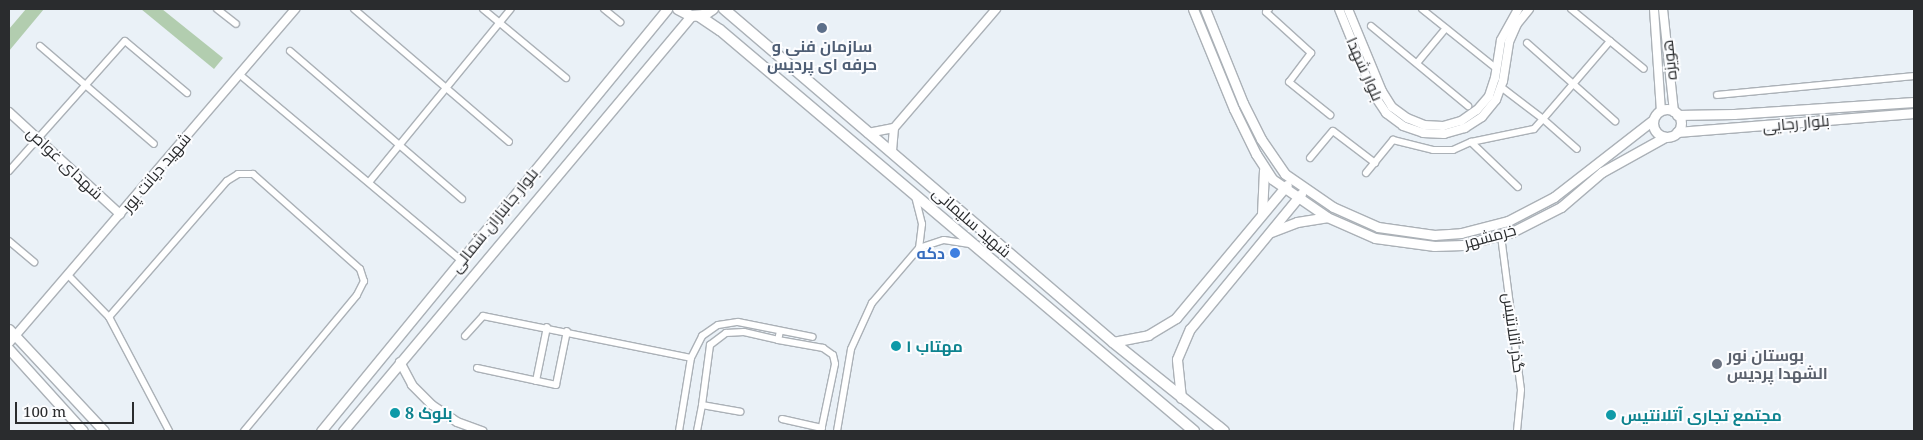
<!DOCTYPE html>
<html>
<head>
<meta charset="utf-8">
<style>
	body { margin:0 }
	#map { position:relative; width:1923px; height:440px; overflow:hidden; background:#eaf1f7; font-family:"Noto Serif",Cairo,serif }
	div>[style] { position:absolute }
	[style*='--x'] { left:calc(var(--x)*1px); top:calc(var(--y)*1px); width:calc(var(--w)*1px); rotate:calc(var(--a)*1deg) }
	.green>* { inset:0; background:#b2cdaf }
	.roads { filter:drop-shadow(1px 0 #abb1b7) drop-shadow(-1px 0 #abb1b7) drop-shadow(0 1px #abb1b7) drop-shadow(0 -1px #abb1b7) }
	.minor>* { height:6px; margin:-3px; padding:0 3px; transform-origin:3px; border-radius:3px; background:#fff }
	.tertiary>* { height:8px; margin:-4px; padding:0 4px; transform-origin:4px; border-radius:4px; background:#fff }
	.secondary>* { height:9px; margin:-4.5px; padding:0 4.5px; transform-origin:4.5px; border-radius:4.5px; background:#fff }
	.secondary>.ring { margin:-4.5px; padding:0; box-sizing:content-box; background:none; border:9px solid #fff; border-radius:50% }
	.primary>* { height:10px; margin:-5px; padding:0 5px; transform-origin:5px; border-radius:5px; background:#fff }
	.dots>* { width:14px; height:14px; translate:-50% -50%; box-sizing:border-box; border:2px solid #fcfdff; border-radius:50% }
	span { translate:-50% -50%; white-space:nowrap; text-align:center; line-height:1.15; -webkit-text-stroke:4px #fcfdff; paint-order:stroke }
	.service-label { font-size:16px; color:#4e5e75; font-weight:700 }
	.street-label { font-size:16px; color:#2a2c2e }
	.shop-label { font-size:16px; color:#366cbe; font-weight:700 }
	.right { translate:-100% -50%; text-align:right }
	.culture-label { font-size:16px; color:#0d838f; font-weight:700 }
	.left { translate:0 -50%; text-align:left }
	.worship-label { font-size:16px; color:#5b616d; font-weight:700 }
	.frame { position:absolute; inset:0; border:10px solid #2a2c2e; pointer-events:none }
	.scale { position:absolute; left:15px; top:402px; width:119px; height:22px; box-sizing:border-box; border:2px solid #2a2c2e; border-top:0; padding-left:6px; font-size:15px; line-height:18px; white-space:nowrap; color:#2a2c2e; -webkit-text-stroke:4px #fcfdff; paint-order:stroke }
</style>
</head>
<body>
<div id="map">
	<div class="green">
		<i style="clip-path:polygon(26px 9px,44px 9px,9px 51px,9px 29px)"></i>
		<i style="clip-path:polygon(141px 9px,162px 9px,223px 58px,214px 69px)"></i>
	</div>
	<div class="roads">
		<div class="minor">
			<i style="--x:217;--y:9;--w:24;--a:38"></i>
			<i style="--x:354;--y:9;--w:204;--a:40.6"></i>
			<i style="--x:483;--y:9;--w:108;--a:39.7"></i>
			<i style="--x:604;--y:9;--w:21;--a:39"></i>
			<i style="--x:1269;--y:9;--w:4;--a:135"></i>
			<i style="--x:1266;--y:12;--w:61;--a:42.3"></i>
			<i style="--x:1311;--y:53;--w:36;--a:127"></i>
			<i style="--x:1289;--y:82;--w:53;--a:38.8"></i>
			<i style="--x:1422;--y:9;--w:96;--a:38.7"></i>
			<i style="--x:1571;--y:9;--w:94;--a:39.4"></i>
			<i style="--x:1371;--y:26;--w:126;--a:39.5"></i>
			<i style="--x:1527;--y:43;--w:118;--a:41.6"></i>
			<i style="--x:40;--y:46;--w:150;--a:40.7"></i>
			<i style="--x:290;--y:51;--w:227;--a:40.7"></i>
			<i style="--x:1417;--y:63;--w:45;--a:-50.4"></i>
			<i style="--x:239;--y:74;--w:290;--a:40"></i>
			<i style="--x:1501;--y:87;--w:53;--a:37.3"></i>
			<i style="--x:1543;--y:119;--w:103;--a:-49.3"></i>
			<i style="--x:1717;--y:95;--w:198;--a:-5.5"></i>
			<i style="--x:1471;--y:142;--w:65;--a:43.8"></i>
			<i style="--x:1310;--y:158;--w:35;--a:-50"></i>
			<i style="--x:1333;--y:131;--w:53;--a:37.3"></i>
			<i style="--x:9;--y:171;--w:174;--a:-48.3"></i>
			<i style="--x:125;--y:41;--w:81;--a:40"></i>
			<i style="--x:1366;--y:173;--w:43;--a:-50.7"></i>
			<i style="--x:1393;--y:140;--w:41;--a:14"></i>
			<i style="--x:1433;--y:150;--w:20;--a:0"></i>
			<i style="--x:1453;--y:150;--w:20;--a:-24"></i>
			<i style="--x:1471;--y:142;--w:64;--a:-11.7"></i>
			<i style="--x:1534;--y:129;--w:13;--a:-48"></i>
			<i style="--x:1543;--y:119;--w:45;--a:41.4"></i>
			<i style="--x:370;--y:181;--w:222;--a:-50.7"></i>
			<i style="--x:915;--y:196;--w:29;--a:76"></i>
			<i style="--x:922;--y:224;--w:24;--a:97"></i>
			<i style="--x:1501;--y:236;--w:155;--a:82.6"></i>
			<i style="--x:1521;--y:390;--w:41;--a:95.6"></i>
			<i style="--x:9;--y:241;--w:33;--a:40"></i>
			<i style="--x:68;--y:275;--w:59;--a:45.7"></i>
			<i style="--x:109;--y:317;--w:129;--a:62.2"></i>
			<i style="--x:109;--y:317;--w:180;--a:-49.1"></i>
			<i style="--x:227;--y:181;--w:13;--a:-32"></i>
			<i style="--x:238;--y:174;--w:15;--a:0"></i>
			<i style="--x:253;--y:174;--w:143;--a:41.6"></i>
			<i style="--x:360;--y:269;--w:13;--a:72"></i>
			<i style="--x:364;--y:281;--w:16;--a:117"></i>
			<i style="--x:357;--y:295;--w:177;--a:129.7"></i>
			<i style="--x:465;--y:336;--w:27;--a:-48"></i>
			<i style="--x:483;--y:316;--w:212;--a:11.4"></i>
			<i style="--x:778;--y:340;--w:46;--a:10.1"></i>
			<i style="--x:823;--y:348;--w:12;--a:35"></i>
			<i style="--x:833;--y:355;--w:9;--a:77"></i>
			<i style="--x:835;--y:364;--w:68;--a:101.8"></i>
			<i style="--x:477;--y:368;--w:81;--a:12.1"></i>
			<i style="--x:556;--y:385;--w:55;--a:-78.5"></i>
			<i style="--x:536;--y:381;--w:55;--a:-78.5"></i>
			<i style="--x:702;--y:405;--w:61;--a:-82.4"></i>
			<i style="--x:710;--y:345;--w:20;--a:-37"></i>
			<i style="--x:726;--y:333;--w:18;--a:-3"></i>
			<i style="--x:744;--y:332;--w:35;--a:13"></i>
			<i style="--x:778;--y:340;--w:9;--a:-77"></i>
			<i style="--x:782;--y:419;--w:41;--a:12.7"></i>
			<i style="--x:679;--y:431;--w:74;--a:-80.7"></i>
			<i style="--x:691;--y:358;--w:25;--a:-63"></i>
			<i style="--x:702;--y:336;--w:19;--a:-35"></i>
			<i style="--x:718;--y:325;--w:20;--a:-9"></i>
			<i style="--x:738;--y:322;--w:76;--a:11.3"></i>
			<i style="--x:697;--y:431;--w:26;--a:-79"></i>
			<i style="--x:702;--y:405;--w:39;--a:10"></i>
			<i style="--x:837;--y:431;--w:83;--a:-80.3"></i>
			<i style="--x:851;--y:349;--w:51;--a:-65.5"></i>
			<i style="--x:872;--y:303;--w:72;--a:-49.5"></i>
			<i style="--x:919;--y:248;--w:26;--a:-18"></i>
			<i style="--x:944;--y:240;--w:26;--a:9"></i>
		</div>
		<div class="tertiary">
			<i style="--x:1339;--y:9;--w:93;--a:67.9"></i>
			<i style="--x:1374;--y:95;--w:22;--a:56"></i>
			<i style="--x:1386;--y:113;--w:21;--a:37"></i>
			<i style="--x:1403;--y:126;--w:21;--a:19"></i>
			<i style="--x:1423;--y:133;--w:21;--a:3"></i>
			<i style="--x:1444;--y:134;--w:22;--a:-16"></i>
			<i style="--x:1465;--y:128;--w:20;--a:-33"></i>
			<i style="--x:1482;--y:117;--w:22;--a:-51"></i>
			<i style="--x:1496;--y:100;--w:20;--a:-70"></i>
			<i style="--x:1503;--y:81;--w:39;--a:-81"></i>
			<i style="--x:1509;--y:42;--w:20;--a:-66"></i>
			<i style="--x:1517;--y:24;--w:19;--a:-51"></i>
			<i style="--x:1348;--y:9;--w:89;--a:67.5"></i>
			<i style="--x:1382;--y:91;--w:19;--a:58"></i>
			<i style="--x:1392;--y:107;--w:19;--a:36"></i>
			<i style="--x:1407;--y:118;--w:18;--a:22"></i>
			<i style="--x:1424;--y:125;--w:19;--a:3"></i>
			<i style="--x:1443;--y:126;--w:19;--a:-16"></i>
			<i style="--x:1461;--y:121;--w:19;--a:-35"></i>
			<i style="--x:1477;--y:110;--w:18;--a:-49"></i>
			<i style="--x:1489;--y:96;--w:19;--a:-72"></i>
			<i style="--x:1495;--y:78;--w:38;--a:-81"></i>
			<i style="--x:1501;--y:40;--w:35;--a:-61"></i>
			<i style="--x:1654;--y:9;--w:102;--a:86.1"></i>
			<i style="--x:1663;--y:9;--w:104;--a:83.9"></i>
			<i style="--x:9;--y:112;--w:151;--a:42.6"></i>
			<i style="--x:894;--y:128;--w:157;--a:-49.4"></i>
			<i style="--x:868;--y:133;--w:26;--a:-11"></i>
			<i style="--x:894;--y:128;--w:25;--a:95"></i>
			<i style="--x:9;--y:343;--w:440;--a:-49.4"></i>
			<i style="--x:400;--y:362;--w:26;--a:62"></i>
			<i style="--x:412;--y:385;--w:28;--a:45"></i>
			<i style="--x:432;--y:405;--w:30;--a:34"></i>
			<i style="--x:457;--y:422;--w:27;--a:20"></i>
		</div>
		<div class="secondary">
			<i style="--x:1193;--y:9;--w:108;--a:67.7"></i>
			<i style="--x:1234;--y:109;--w:50;--a:63.9"></i>
			<i style="--x:1256;--y:154;--w:30;--a:57"></i>
			<i style="--x:1272;--y:179;--w:67;--a:34.6"></i>
			<i style="--x:1327;--y:217;--w:52;--a:23.6"></i>
			<i style="--x:1375;--y:238;--w:60;--a:7.7"></i>
			<i style="--x:1434;--y:246;--w:29;--a:-2"></i>
			<i style="--x:1463;--y:245;--w:51;--a:-14.9"></i>
			<i style="--x:1512;--y:232;--w:55;--a:-27"></i>
			<i style="--x:1561;--y:207;--w:54;--a:-40.5"></i>
			<i style="--x:1602;--y:172;--w:72;--a:-29.1"></i>
			<i style="--x:1205;--y:9;--w:101;--a:68"></i>
			<i style="--x:1243;--y:103;--w:40;--a:63.4"></i>
			<i style="--x:1261;--y:139;--w:42;--a:55.6"></i>
			<i style="--x:1285;--y:174;--w:58;--a:34.5"></i>
			<i style="--x:1333;--y:207;--w:49;--a:24"></i>
			<i style="--x:1378;--y:227;--w:57;--a:8.1"></i>
			<i style="--x:1434;--y:235;--w:27;--a:-4"></i>
			<i style="--x:1461;--y:233;--w:49;--a:-14.3"></i>
			<i style="--x:1508;--y:221;--w:52;--a:-27.6"></i>
			<i style="--x:1554;--y:197;--w:125;--a:-37.9"></i>
			<i class="ring" style="left:1653px;top:109px;width:19px;height:19px"></i>
			<i style="--x:1677;--y:115;--w:57;--a:-1"></i>
			<i style="--x:1734;--y:114;--w:180;--a:-3.8"></i>
			<i style="--x:1677;--y:132;--w:238;--a:-4.6"></i>
			<i style="--x:1262;--y:214;--w:44;--a:-87.4"></i>
			<i style="--x:1271;--y:232;--w:28;--a:-21"></i>
			<i style="--x:1297;--y:222;--w:30;--a:-9"></i>
			<i style="--x:9;--y:329;--w:139;--a:47"></i>
			<i style="--x:1113;--y:342;--w:36;--a:-11"></i>
			<i style="--x:1148;--y:335;--w:33;--a:-31"></i>
			<i style="--x:1176;--y:318;--w:173;--a:-50.2"></i>
			<i style="--x:9;--y:349;--w:110;--a:47.9"></i>
			<i style="--x:1181;--y:398;--w:39;--a:-96"></i>
			<i style="--x:1177;--y:359;--w:33;--a:-67"></i>
			<i style="--x:1190;--y:329;--w:175;--a:-50.6"></i>
			<i style="--x:321;--y:431;--w:546;--a:-50.65"></i>
			<i style="--x:343;--y:431;--w:542;--a:-50.02"></i>
		</div>
		<div class="primary">
			<i style="--x:678;--y:9;--w:15;--a:28"></i>
			<i style="--x:691;--y:16;--w:13;--a:-4"></i>
			<i style="--x:704;--y:15;--w:11;--a:-34"></i>
			<i style="--x:724;--y:9;--w:512;--a:40.56"></i>
			<i style="--x:1113;--y:342;--w:142;--a:38.7"></i>
			<i style="--x:699;--y:16;--w:25;--a:34"></i>
			<i style="--x:720;--y:30;--w:621;--a:40.23"></i>
		</div>
	</div>
	<div class="dots">
		<i style="left:822px;top:28px;background:#5c6f8a"></i>
		<i style="left:955px;top:253px;background:#3f7fe0"></i>
		<i style="left:896px;top:346px;background:#0f9aa8"></i>
		<i style="left:1717px;top:364px;background:#6b7280"></i>
		<i style="left:395px;top:413px;background:#0f9aa8"></i>
		<i style="left:1611px;top:415px;background:#0f9aa8"></i>
	</div>
	<div class="service-label">
		<span style="left:822px;top:55px">سازمان فنی و<br>حرفه ای پردیس</span>
	</div>
	<div class="street-label">
		<span style="left:1669px;top:60px;rotate:-96deg">هویزه</span>
		<span style="left:1365px;top:69px;rotate:66deg">بلوار شهدا</span>
		<span style="left:1796px;top:123px;rotate:-5deg">بلوار رجایی</span>
		<span style="left:65px;top:163px;rotate:43deg">شهدای غواص</span>
		<span style="left:156px;top:172px;rotate:-50deg">شهید دیانت پور</span>
		<span style="left:494px;top:220px;rotate:-51deg">بلوار جانبازان شمالی</span>
		<span style="left:972px;top:222px;rotate:41deg">شهید سلیمانی</span>
		<span style="left:1490px;top:236px;rotate:-15deg">خرمشهر</span>
		<span style="left:1514px;top:333px;rotate:82deg">گذر آتلانتیس</span>
	</div>
	<div class="shop-label">
		<span class="right" style="left:945px;top:253px">دکه</span>
	</div>
	<div class="culture-label">
		<span class="left" style="left:906px;top:346px">مهتاب ۱</span>
		<span class="left" style="left:405px;top:413px">بلوک 8</span>
		<span class="left" style="left:1621px;top:415px">مجتمع تجاری آتلانتیس</span>
	</div>
	<div class="worship-label">
		<span class="left" style="left:1727px;top:364px">بوستان نور<br>الشهدا پردیس</span>
	</div>
	<div class="frame"></div>
	<div class="scale">100 m</div>
</div>
</body>
</html>
